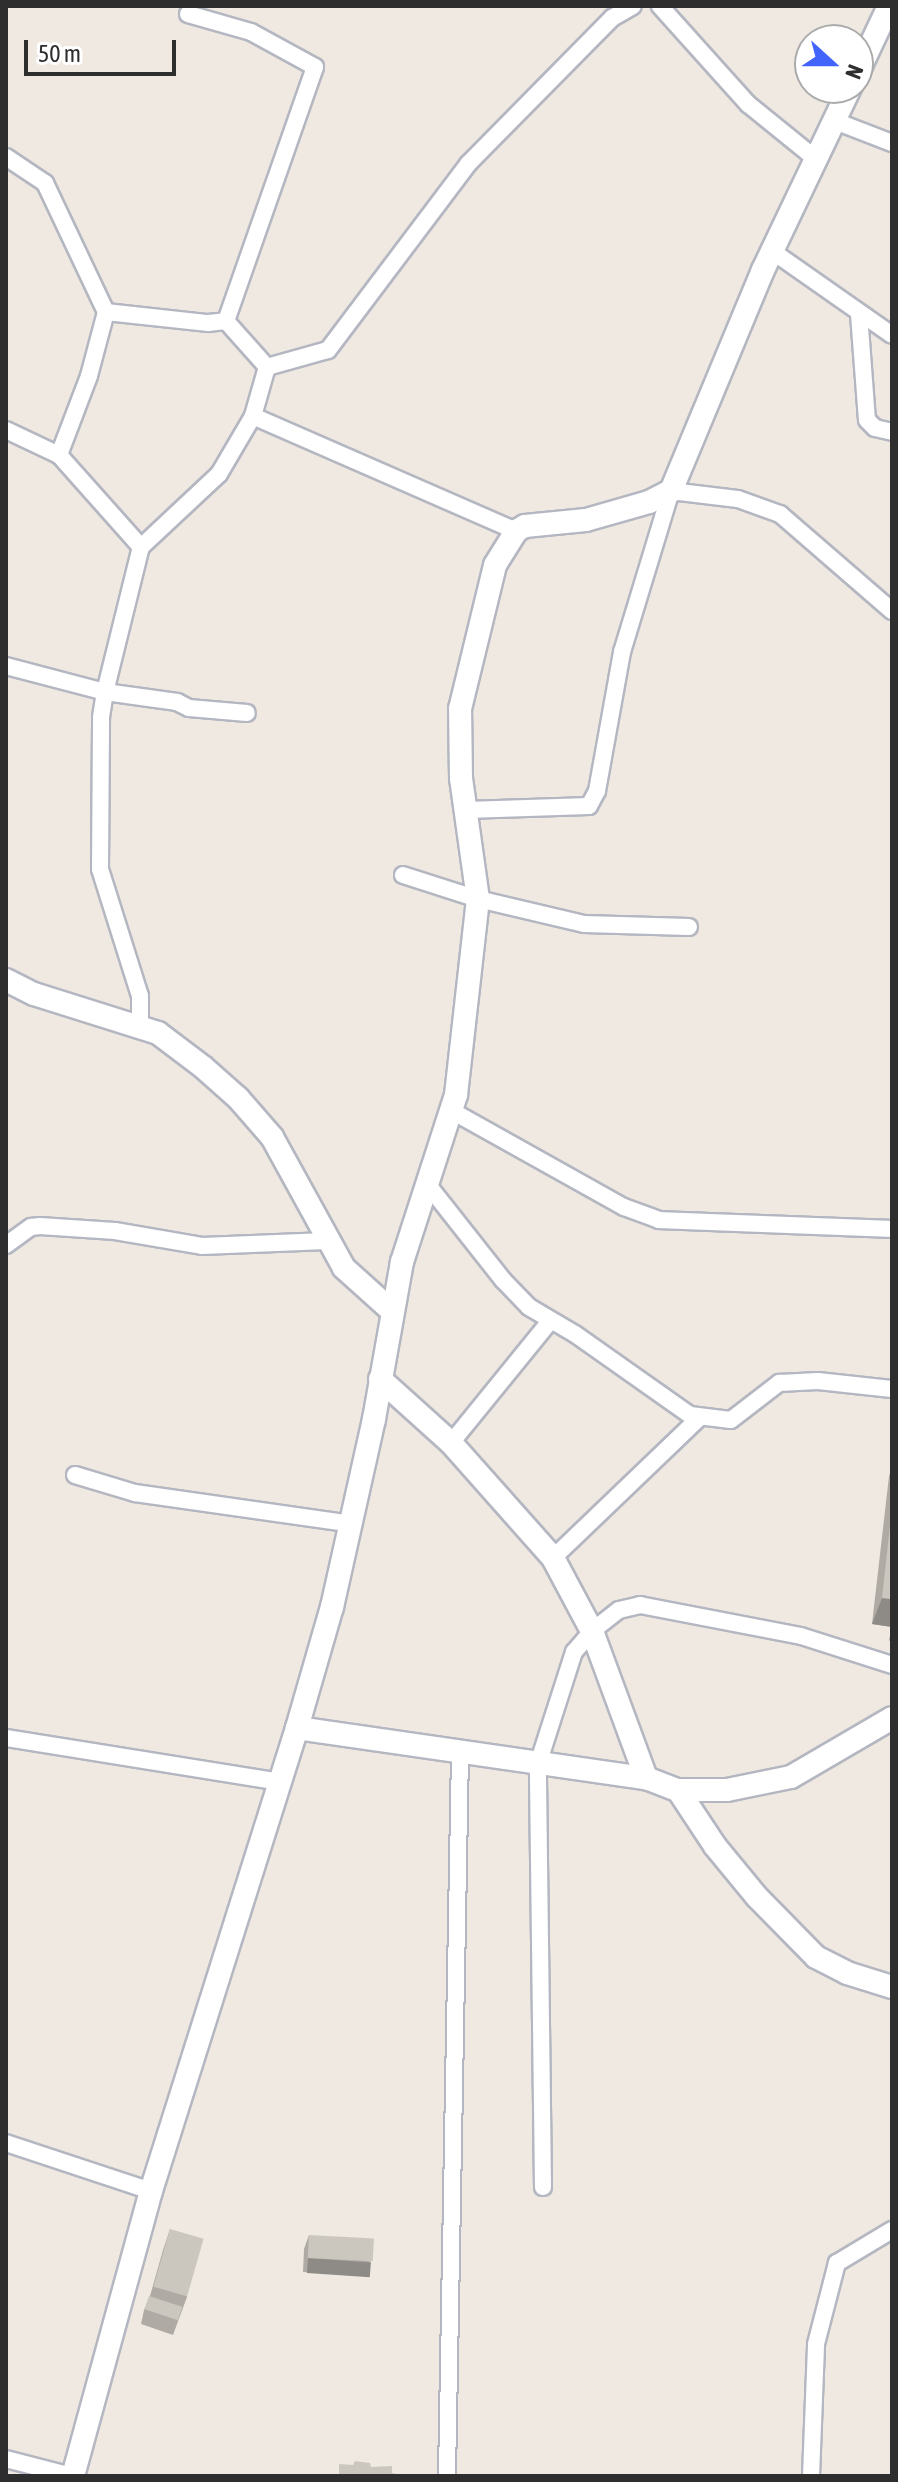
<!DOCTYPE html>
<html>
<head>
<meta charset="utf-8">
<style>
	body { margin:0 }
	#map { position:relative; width:898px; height:2482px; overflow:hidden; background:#efe9e1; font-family:"Asap Condensed",sans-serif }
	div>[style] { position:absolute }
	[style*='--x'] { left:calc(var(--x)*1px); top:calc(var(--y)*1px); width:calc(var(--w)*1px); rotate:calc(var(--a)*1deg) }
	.roads { filter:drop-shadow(2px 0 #b4b7c1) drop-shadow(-2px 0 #b4b7c1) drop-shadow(0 2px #b4b7c1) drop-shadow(0 -2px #b4b7c1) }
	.street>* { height:16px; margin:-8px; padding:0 8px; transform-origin:8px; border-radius:8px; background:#fff }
	.secondary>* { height:22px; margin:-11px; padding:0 11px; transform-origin:11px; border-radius:11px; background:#fff }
	.wall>* { inset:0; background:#afaba4 }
	.shaded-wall>* { inset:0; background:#8e8b86; transform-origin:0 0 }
	.building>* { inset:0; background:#cbc7bf; transform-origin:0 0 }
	span { translate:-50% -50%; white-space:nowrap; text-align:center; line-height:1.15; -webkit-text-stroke:7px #fff; paint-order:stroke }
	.frame { position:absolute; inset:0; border:8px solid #2e2e2e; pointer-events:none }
	.north { position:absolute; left:794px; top:24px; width:80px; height:80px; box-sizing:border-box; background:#fff; border:2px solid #ababab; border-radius:50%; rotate:111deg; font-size:22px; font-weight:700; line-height:32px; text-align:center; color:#2e2e2e }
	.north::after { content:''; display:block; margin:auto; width:28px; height:36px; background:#4264fb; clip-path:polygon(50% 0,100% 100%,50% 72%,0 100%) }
	.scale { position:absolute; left:24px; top:40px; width:152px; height:36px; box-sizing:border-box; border:4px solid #2e2e2e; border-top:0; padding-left:10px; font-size:24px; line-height:28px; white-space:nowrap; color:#2e2e2e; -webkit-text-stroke:6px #fff; paint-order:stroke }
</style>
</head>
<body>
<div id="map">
	<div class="roads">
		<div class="street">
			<i style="--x:660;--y:6;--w:132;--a:48.1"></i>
			<i style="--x:748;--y:104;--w:87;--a:39"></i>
			<i style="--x:188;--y:14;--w:66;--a:15.9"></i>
			<i style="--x:251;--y:32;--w:73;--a:28.7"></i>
			<i style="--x:315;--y:67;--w:269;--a:109.3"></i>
			<i style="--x:835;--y:121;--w:61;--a:21.1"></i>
			<i style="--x:6;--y:157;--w:47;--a:33.7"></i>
			<i style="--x:45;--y:183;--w:143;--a:64.7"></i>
			<i style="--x:106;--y:312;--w:66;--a:104.9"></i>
			<i style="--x:89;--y:376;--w:85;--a:110.8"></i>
			<i style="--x:772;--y:251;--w:146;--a:35"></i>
			<i style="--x:106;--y:312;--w:103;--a:6.2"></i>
			<i style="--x:208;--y:323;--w:18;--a:-6"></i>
			<i style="--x:859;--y:314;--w:106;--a:85.7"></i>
			<i style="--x:867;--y:420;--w:11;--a:45"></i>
			<i style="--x:875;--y:428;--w:17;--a:13"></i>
			<i style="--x:226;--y:321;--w:62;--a:48.3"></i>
			<i style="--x:267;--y:367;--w:63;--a:-15.6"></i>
			<i style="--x:328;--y:350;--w:233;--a:-53"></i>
			<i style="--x:468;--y:164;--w:205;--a:-45.4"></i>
			<i style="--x:612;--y:18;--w:24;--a:-30"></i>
			<i style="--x:253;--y:416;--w:287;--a:23.6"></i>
			<i style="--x:6;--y:430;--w:59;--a:25.3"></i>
			<i style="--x:59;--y:455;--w:123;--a:48.3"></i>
			<i style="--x:6;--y:666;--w:102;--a:14.7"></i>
			<i style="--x:105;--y:692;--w:73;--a:7.9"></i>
			<i style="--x:177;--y:702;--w:13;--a:27"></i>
			<i style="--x:189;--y:708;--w:58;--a:4.9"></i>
			<i style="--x:466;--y:810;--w:123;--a:-1.9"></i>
			<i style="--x:589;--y:806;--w:17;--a:-62"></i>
			<i style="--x:597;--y:791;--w:141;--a:-79.8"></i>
			<i style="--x:622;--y:652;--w:168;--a:-73.1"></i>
			<i style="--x:671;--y:491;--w:67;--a:6.8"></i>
			<i style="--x:738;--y:499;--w:45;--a:19.7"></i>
			<i style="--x:780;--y:514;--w:148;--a:40.9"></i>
			<i style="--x:403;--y:875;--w:79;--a:17.7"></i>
			<i style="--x:478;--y:899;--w:109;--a:13.3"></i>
			<i style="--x:584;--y:924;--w:105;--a:1.6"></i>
			<i style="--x:140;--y:1028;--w:32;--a:-90"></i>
			<i style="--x:140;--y:996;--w:133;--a:-107.5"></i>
			<i style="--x:100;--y:869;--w:152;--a:-89.6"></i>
			<i style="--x:101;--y:717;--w:25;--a:-81"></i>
			<i style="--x:105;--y:692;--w:149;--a:-76.1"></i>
			<i style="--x:141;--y:547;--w:107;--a:-43.1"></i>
			<i style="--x:219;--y:474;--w:67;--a:-59.6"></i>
			<i style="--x:253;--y:416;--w:51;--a:-74.1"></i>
			<i style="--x:452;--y:1111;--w:197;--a:29.2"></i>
			<i style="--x:624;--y:1207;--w:37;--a:20"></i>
			<i style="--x:659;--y:1220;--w:233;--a:2.2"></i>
			<i style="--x:428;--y:1185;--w:121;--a:51.7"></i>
			<i style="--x:503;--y:1280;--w:37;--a:46"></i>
			<i style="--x:529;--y:1307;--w:53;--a:30.4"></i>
			<i style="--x:575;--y:1334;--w:141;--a:35.2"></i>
			<i style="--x:690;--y:1415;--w:41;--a:7"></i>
			<i style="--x:731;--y:1420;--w:61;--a:-37.6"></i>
			<i style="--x:779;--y:1383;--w:39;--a:-3"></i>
			<i style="--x:818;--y:1381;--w:74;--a:6.2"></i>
			<i style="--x:6;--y:1245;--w:31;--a:-36"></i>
			<i style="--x:31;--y:1227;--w:9;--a:-6"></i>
			<i style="--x:40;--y:1226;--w:75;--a:3.8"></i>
			<i style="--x:115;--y:1231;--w:88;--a:9.8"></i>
			<i style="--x:202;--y:1246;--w:125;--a:-2.3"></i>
			<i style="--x:451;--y:1443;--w:157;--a:-50.9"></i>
			<i style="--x:75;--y:1475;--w:63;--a:16.7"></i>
			<i style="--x:135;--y:1493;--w:219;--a:8.1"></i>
			<i style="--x:553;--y:1558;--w:202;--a:-43.8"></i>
			<i style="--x:6;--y:1738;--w:278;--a:9.1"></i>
			<i style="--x:6;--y:2143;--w:153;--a:18.3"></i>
			<i style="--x:543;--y:2187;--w:423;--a:-90.7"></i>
			<i style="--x:538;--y:1764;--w:118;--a:-72.2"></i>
			<i style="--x:574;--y:1652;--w:28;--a:-49"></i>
			<i style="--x:592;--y:1631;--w:34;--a:-38"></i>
			<i style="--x:619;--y:1610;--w:22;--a:-13"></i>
			<i style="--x:640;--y:1605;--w:164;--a:10.9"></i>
			<i style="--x:801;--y:1636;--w:96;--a:17.7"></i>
			<i style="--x:6;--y:2459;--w:68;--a:14.4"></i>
			<i style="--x:447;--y:2476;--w:723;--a:-88.97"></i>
			<i style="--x:811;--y:2476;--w:132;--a:-87.8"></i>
			<i style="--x:816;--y:2344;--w:84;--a:-75.5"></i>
			<i style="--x:837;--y:2263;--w:64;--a:-31"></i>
		</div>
		<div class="secondary">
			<i style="--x:858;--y:72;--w:73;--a:-64.8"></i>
			<i style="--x:6;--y:980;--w:31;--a:27"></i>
			<i style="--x:34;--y:994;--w:130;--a:17.5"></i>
			<i style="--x:158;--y:1033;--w:56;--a:37.1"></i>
			<i style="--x:203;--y:1067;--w:47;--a:41.5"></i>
			<i style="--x:238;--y:1098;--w:52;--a:48.9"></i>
			<i style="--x:272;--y:1137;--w:149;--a:61.2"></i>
			<i style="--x:344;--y:1268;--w:64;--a:41.9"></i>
			<i style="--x:380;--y:1379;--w:96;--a:42"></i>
			<i style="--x:451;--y:1443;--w:154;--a:48.4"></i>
			<i style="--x:553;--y:1558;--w:83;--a:61.9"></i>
			<i style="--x:592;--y:1631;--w:157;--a:69.8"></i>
			<i style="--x:297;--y:1728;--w:353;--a:8.2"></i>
			<i style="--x:646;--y:1778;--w:34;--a:21"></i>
			<i style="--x:678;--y:1790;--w:49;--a:0"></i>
			<i style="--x:727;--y:1790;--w:65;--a:-11.5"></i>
			<i style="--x:791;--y:1777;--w:117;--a:-30.3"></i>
			<i style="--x:678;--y:1790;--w:67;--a:56.5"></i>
			<i style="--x:715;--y:1846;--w:66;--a:50.5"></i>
			<i style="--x:757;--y:1897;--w:84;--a:45.5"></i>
			<i style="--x:816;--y:1957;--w:35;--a:27"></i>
			<i style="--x:847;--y:1973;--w:47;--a:17.3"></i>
			<i style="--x:73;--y:2476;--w:295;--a:-74.7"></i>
			<i style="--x:151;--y:2191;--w:485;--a:-72.5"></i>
			<i style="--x:297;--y:1728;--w:126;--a:-73.9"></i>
			<i style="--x:332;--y:1607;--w:193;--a:-77.4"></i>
			<i style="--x:374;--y:1419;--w:159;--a:-79.9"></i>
			<i style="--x:402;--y:1262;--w:176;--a:-72.1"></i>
			<i style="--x:456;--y:1095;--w:197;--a:-83.6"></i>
			<i style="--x:478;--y:899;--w:122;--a:-98"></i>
			<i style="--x:461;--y:778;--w:69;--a:-90.8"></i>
			<i style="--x:460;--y:709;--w:148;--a:-76.3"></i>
			<i style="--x:495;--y:565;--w:40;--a:-58"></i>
			<i style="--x:516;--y:531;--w:10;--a:-29"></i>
			<i style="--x:525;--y:526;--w:61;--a:-5.6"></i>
			<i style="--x:586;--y:520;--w:66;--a:-15.9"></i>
			<i style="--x:649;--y:502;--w:25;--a:-27"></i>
			<i style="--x:671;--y:491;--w:239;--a:-67.4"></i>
			<i style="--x:763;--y:270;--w:202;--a:-64.5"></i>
		</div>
	</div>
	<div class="wall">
		<i style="clip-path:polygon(892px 1468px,892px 1644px,889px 1640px,892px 1627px,872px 1624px,889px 1476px)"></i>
		<i style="clip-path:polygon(170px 2229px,187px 2297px,173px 2335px,141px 2324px,144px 2310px,150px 2296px,163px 2250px)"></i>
		<i style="clip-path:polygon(309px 2235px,371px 2262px,366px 2276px,303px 2272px,304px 2249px)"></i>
	</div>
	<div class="shaded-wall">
		<i style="clip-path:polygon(882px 1598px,892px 1599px,892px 1627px,872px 1624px)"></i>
		<i style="left:308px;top:2258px;width:63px;height:15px;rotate:4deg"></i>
	</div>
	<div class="building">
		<i style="clip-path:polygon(892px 1508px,892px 1599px,882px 1598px)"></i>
		<i style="left:170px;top:2229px;width:35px;height:60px;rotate:16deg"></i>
		<i style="left:309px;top:2235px;width:65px;height:23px;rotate:3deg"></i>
		<i style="left:149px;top:2296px;width:35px;height:14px;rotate:18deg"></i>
		<i style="clip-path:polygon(355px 2461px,370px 2463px,371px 2467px,392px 2466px,392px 2473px,397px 2474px,396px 2476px,339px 2476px,339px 2464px,353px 2465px)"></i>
	</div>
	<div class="frame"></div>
	<div class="north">N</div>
	<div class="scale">50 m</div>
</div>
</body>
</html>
